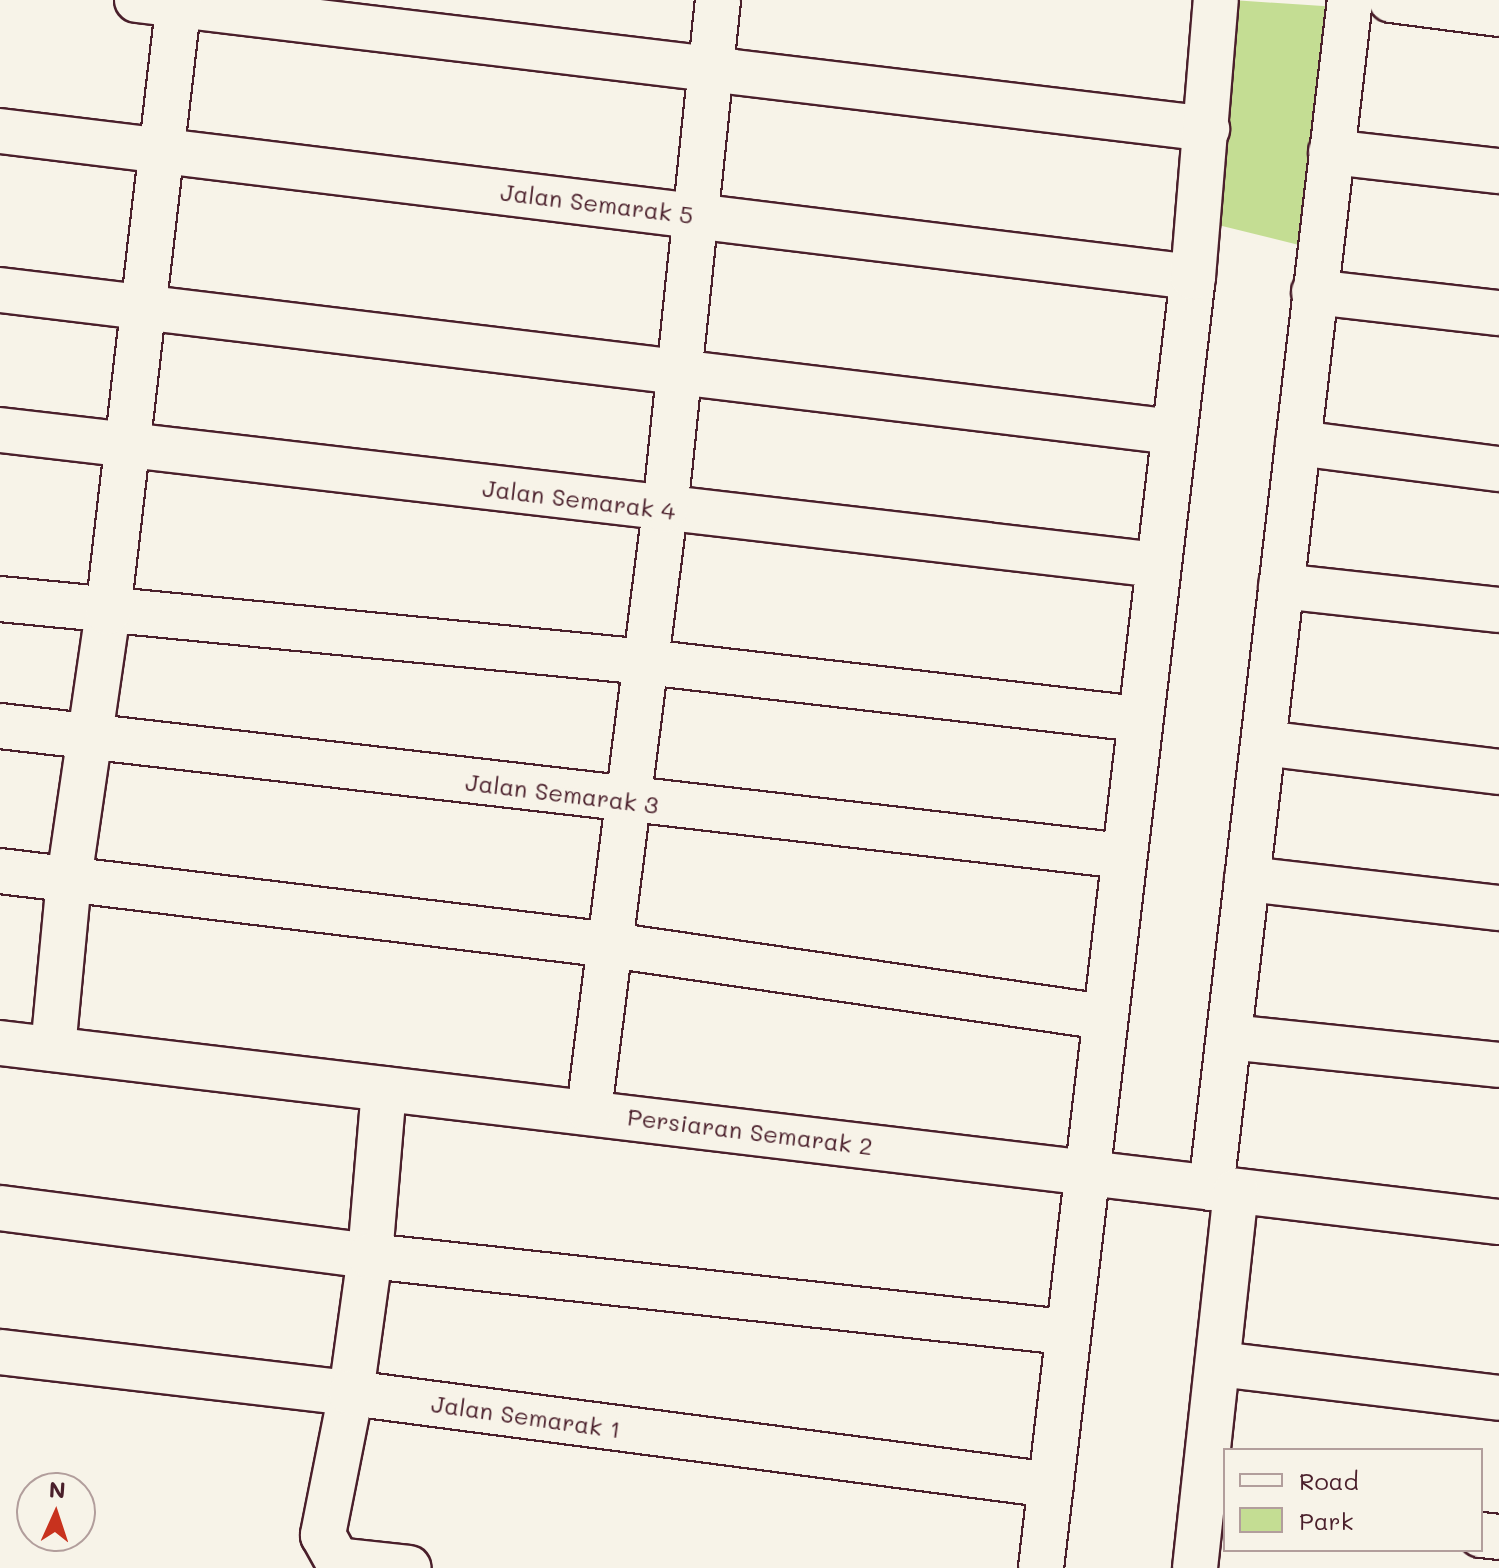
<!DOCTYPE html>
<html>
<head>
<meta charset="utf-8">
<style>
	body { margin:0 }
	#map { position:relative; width:1499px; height:1568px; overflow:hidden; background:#f7f3e8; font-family:Mali,sans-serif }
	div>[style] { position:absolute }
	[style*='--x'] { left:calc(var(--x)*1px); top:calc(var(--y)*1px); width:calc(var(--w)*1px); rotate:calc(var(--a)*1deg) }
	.green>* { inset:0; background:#c4dd93 }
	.roads { filter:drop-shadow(2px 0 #4a1f2b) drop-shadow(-2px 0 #4a1f2b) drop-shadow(0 2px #4a1f2b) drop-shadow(0 -2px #4a1f2b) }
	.minor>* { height:44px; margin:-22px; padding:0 22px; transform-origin:22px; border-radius:22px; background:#f7f3e8 }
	span { translate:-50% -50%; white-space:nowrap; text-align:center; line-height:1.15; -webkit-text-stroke:6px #f7f3e8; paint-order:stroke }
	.street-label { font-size:24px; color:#4a1f2b }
	.legend { position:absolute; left:1223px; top:1448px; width:260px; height:104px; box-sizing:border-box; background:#f7f3e8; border:2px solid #b29e9c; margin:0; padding:10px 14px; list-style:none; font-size:24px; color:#4a1f2b }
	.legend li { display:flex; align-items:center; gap:16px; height:40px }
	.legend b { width:40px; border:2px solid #b29e9c }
	.north { position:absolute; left:16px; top:1472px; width:80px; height:80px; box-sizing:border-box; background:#f7f3e8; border:2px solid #b29e9c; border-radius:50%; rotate:3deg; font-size:22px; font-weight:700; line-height:32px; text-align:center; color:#4a1f2b }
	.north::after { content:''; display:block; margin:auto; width:28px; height:36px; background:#c8321e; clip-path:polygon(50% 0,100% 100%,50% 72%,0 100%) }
</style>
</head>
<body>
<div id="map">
	<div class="green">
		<i style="clip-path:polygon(1232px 0,1338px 7px,1307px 247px,1214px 224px)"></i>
	</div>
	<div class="roads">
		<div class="minor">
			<i style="--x:137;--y:0;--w:1078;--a:6.87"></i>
			<i style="--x:1391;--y:0;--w:109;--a:7.4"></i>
			<i style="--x:0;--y:131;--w:1202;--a:6.98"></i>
			<i style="--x:1331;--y:152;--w:169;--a:6.5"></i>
			<i style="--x:0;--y:290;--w:1183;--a:6.9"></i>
			<i style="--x:1314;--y:292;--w:186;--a:6.5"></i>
			<i style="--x:0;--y:430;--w:1166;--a:6.65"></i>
			<i style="--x:1298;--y:443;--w:203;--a:7.4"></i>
			<i style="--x:1281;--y:586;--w:219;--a:6.3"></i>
			<i style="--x:0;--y:599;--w:649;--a:5.57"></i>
			<i style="--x:646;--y:662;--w:497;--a:6.6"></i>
			<i style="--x:0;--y:726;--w:1131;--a:6.6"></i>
			<i style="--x:1264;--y:743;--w:237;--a:7"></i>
			<i style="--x:0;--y:871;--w:615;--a:6.91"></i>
			<i style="--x:611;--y:945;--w:499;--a:8.3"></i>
			<i style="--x:1247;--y:879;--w:254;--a:6.6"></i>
			<i style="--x:1229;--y:1037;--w:271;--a:5.9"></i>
			<i style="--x:0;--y:1043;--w:1510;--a:6.81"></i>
			<i style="--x:53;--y:1049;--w:171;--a:-84.6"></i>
			<i style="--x:69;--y:879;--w:270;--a:-81.7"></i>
			<i style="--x:108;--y:612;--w:616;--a:-83.38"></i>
			<i style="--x:384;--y:1089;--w:168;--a:94.8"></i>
			<i style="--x:370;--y:1256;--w:138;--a:97.9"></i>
			<i style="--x:351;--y:1393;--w:145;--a:101.2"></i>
			<i style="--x:323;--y:1535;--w:29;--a:61"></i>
			<i style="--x:337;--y:1560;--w:72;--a:6.3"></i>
			<i style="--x:589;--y:1110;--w:605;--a:-82.78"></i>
			<i style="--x:665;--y:510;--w:513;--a:-84.07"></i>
			<i style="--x:1211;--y:1188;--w:1196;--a:-83.33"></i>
			<i style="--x:0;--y:1208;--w:373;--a:7.4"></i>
			<i style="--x:370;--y:1256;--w:699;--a:6.24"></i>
			<i style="--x:0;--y:1352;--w:353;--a:6.7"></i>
			<i style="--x:351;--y:1393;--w:706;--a:7.49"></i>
			<i style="--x:1219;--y:1364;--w:282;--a:6.9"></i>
			<i style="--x:1481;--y:1535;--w:18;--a:6"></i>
			<i style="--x:1041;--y:1568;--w:1300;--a:-83.29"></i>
			<i style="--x:1193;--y:277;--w:278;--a:-85.3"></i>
			<i style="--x:1195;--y:1568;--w:379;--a:-83.8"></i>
		</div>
	</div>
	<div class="street-label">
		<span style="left:597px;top:203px;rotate:7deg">Jalan Semarak 5</span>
		<span style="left:579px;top:499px;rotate:7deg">Jalan Semarak 4</span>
		<span style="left:562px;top:793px;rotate:7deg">Jalan Semarak 3</span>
		<span style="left:750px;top:1131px;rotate:7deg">Persiaran Semarak 2</span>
		<span style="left:526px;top:1416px;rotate:8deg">Jalan Semarak 1</span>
	</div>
	<ul class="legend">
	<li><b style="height:10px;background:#f7f3e8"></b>Road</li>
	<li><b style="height:22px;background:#c4dd93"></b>Park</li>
	</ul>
	<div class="north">N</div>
</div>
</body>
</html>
